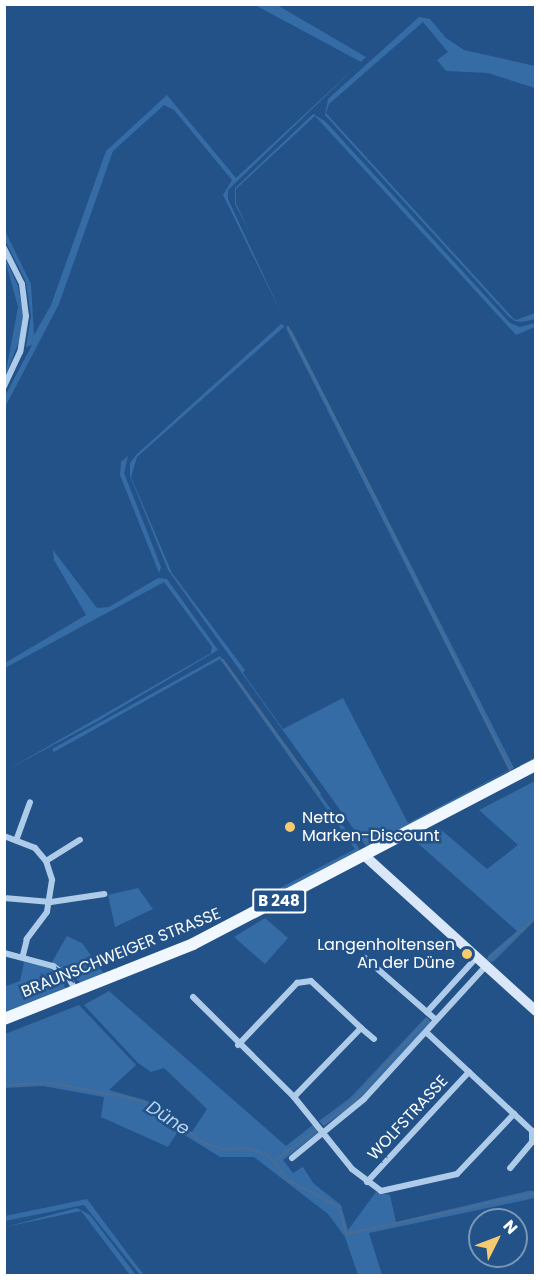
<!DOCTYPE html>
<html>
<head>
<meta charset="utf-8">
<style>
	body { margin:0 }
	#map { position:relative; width:540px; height:1280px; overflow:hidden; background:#225288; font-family:Poppins,sans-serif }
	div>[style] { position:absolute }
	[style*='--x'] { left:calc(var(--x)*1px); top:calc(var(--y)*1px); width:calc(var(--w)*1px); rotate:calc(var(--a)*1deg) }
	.green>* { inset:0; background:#366ca5 }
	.stream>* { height:2px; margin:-1px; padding:0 1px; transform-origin:1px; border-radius:1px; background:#4a6c93 }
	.street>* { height:6px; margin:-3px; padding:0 3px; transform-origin:3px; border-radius:3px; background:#aecbea }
	.secondary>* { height:10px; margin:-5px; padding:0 5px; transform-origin:5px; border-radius:5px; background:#d9e7f8 }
	.primary>* { height:12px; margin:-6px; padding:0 6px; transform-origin:6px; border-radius:6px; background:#f1f7fe }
	.dots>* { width:16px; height:16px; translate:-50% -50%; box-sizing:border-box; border:3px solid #225288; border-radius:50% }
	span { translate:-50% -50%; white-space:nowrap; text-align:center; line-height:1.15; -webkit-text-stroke:5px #225288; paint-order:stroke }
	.shield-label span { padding:2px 4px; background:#225288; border:2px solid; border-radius:4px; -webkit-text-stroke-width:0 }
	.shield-label { font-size:15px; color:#fff; font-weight:700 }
	.poi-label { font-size:16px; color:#fff }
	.left { translate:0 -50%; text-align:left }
	.right { translate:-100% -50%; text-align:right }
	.street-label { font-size:16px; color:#fff }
	.water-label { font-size:18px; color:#b9d4f1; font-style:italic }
	.frame { position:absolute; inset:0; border:6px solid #fff; pointer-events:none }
	.north { position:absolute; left:468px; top:1208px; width:60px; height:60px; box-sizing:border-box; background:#225288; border:2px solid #7a97b8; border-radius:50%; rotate:48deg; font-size:16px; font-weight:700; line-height:24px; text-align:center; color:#fff }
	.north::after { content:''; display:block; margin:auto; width:21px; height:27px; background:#f6cb70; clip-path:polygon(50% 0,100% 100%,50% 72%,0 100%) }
</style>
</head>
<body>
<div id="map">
	<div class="green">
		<i style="clip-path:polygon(255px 5px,277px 5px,366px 57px,420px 5px,228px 190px,228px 199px,282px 315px,223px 195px,232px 180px,174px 110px,164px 105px,113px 151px,59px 304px,5px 407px,5px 396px,32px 345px,26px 347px,31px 316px,26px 282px,5px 240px,5px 231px,31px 284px,34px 335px,51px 305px,106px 151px,167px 95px,236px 178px,361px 62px)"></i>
		<i style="clip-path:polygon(419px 17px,430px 19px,446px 38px,464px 50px,535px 66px,535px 88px,488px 73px,446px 71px,437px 60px,448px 52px,423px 22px,329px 104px,326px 113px,513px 318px,516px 320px,535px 313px,535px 319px,522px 322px,515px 321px,509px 317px,325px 115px,328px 99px)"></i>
		<i style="clip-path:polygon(313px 114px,325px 121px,510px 323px,520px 327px,535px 323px,535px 327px,516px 335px,315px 116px,236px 189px,236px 203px,250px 233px,235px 204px,235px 188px)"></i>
		<i style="clip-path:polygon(4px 256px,18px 286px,23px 315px,19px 341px,5px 377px,18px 307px)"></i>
		<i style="clip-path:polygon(evenodd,281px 324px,292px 331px,514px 768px,371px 846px,367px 844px,368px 849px,168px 570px,130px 476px,130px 463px,137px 454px,281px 324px,285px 326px,509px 770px,408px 823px,343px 698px,283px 729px,243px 673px,245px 670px,172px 573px,131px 477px,137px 457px,285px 326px)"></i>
		<i style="clip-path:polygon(128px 456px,124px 473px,161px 567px,159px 573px,120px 475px,121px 462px)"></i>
		<i style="clip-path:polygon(53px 550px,97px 608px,109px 607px,158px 578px,167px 579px,218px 650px,98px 721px,5px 771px,211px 653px,212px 647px,164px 582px,5px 668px,5px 663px,86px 615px,54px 560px)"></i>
		<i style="clip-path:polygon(220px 656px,359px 848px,359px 852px,284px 894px,280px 888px,355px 849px,220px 659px,54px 752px,52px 749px)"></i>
		<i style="clip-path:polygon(535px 781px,535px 920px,493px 962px,488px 961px,488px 956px,517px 931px,413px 839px,438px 827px,487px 869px,518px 845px,479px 810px)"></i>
		<i style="clip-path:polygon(138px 888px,153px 909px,115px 927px,108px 895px)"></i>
		<i style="clip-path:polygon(265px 918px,288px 938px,265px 964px,234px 937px)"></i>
		<i style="clip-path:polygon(67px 936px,82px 943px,105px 975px,83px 984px,52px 962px)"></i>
		<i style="clip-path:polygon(24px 962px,48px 967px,63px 978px,65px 988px,5px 1016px,4px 987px,20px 981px)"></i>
		<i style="clip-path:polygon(109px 991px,286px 1146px,314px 1124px,318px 1133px,283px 1160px,293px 1173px,303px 1167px,314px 1184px,341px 1205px,348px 1230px,376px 1192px,390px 1195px,396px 1222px,528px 1191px,535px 1191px,535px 1198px,369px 1233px,382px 1275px,358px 1275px,345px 1237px,328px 1214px,254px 1157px,220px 1157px,178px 1131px,168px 1147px,101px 1117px,104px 1097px,43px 1086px,5px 1088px,5px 1034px,79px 1005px,136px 1065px,109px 1090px,148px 1101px,153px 1109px,192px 1132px,207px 1109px,164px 1068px,151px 1072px,138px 1063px,84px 1005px)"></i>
		<i style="clip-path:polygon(426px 1017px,432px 1022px,358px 1102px,324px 1126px,319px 1121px,350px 1098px)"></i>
		<i style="clip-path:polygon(87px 1199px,125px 1250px,144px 1275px,140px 1275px,84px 1205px,5px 1221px,5px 1216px)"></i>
		<i style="clip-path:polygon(77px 1208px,90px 1215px,136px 1275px,130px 1275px,81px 1211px,5px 1227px)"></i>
	</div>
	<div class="stream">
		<i style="--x:288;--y:327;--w:202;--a:62.9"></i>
		<i style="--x:383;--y:514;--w:288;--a:63.6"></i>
		<i style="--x:223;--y:660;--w:165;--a:54.1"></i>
		<i style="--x:521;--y:766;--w:17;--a:-28"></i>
		<i style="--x:373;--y:843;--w:24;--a:-28"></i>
		<i style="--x:488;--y:959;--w:63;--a:-40.5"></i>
		<i style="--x:4;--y:1085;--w:47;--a:-2.4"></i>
		<i style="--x:51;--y:1083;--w:85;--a:10.9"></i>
		<i style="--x:134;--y:1099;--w:10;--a:17"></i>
		<i style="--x:144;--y:1102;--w:12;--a:55"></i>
		<i style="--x:151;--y:1112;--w:16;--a:14"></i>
		<i style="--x:167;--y:1116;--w:46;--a:36.1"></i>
		<i style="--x:204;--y:1143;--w:19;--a:18"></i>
		<i style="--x:222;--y:1149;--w:25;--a:-2"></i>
		<i style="--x:247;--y:1148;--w:22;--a:18"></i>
		<i style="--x:268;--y:1155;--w:32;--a:51"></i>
		<i style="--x:288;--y:1180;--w:58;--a:27.9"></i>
		<i style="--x:339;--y:1207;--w:28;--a:75"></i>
		<i style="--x:346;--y:1234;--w:194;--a:-12.2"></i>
		<i style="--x:323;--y:1124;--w:38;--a:-37"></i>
		<i style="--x:353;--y:1101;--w:110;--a:-47.9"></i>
		<i style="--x:276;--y:1160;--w:51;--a:-37.1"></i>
	</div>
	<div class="street">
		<i style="--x:4;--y:248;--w:40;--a:63.4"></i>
		<i style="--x:22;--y:284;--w:32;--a:83"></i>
		<i style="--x:26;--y:316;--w:36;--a:99"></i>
		<i style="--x:20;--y:352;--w:38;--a:115"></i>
		<i style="--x:4;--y:836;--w:33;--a:21"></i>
		<i style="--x:35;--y:848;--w:17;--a:50"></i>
		<i style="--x:46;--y:861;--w:20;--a:72"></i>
		<i style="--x:52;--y:880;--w:32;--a:99"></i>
		<i style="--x:47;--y:912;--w:34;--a:127"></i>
		<i style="--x:27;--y:939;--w:16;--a:104"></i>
		<i style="--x:17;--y:838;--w:38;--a:-70"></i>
		<i style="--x:46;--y:861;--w:40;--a:-32"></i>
		<i style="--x:4;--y:898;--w:47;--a:4.9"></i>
		<i style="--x:51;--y:902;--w:54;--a:-8.6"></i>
		<i style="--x:4;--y:953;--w:51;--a:14.9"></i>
		<i style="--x:53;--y:966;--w:19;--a:36"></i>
		<i style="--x:68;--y:977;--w:16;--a:60"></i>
		<i style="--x:365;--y:958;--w:94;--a:41.1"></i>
		<i style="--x:193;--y:997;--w:142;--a:44.7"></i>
		<i style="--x:294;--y:1097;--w:92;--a:51.1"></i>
		<i style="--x:352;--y:1169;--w:36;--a:37"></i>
		<i style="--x:381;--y:1191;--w:78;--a:-12.6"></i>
		<i style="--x:457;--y:1174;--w:83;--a:-46.5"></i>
		<i style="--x:427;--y:1012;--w:73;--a:-47.8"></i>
		<i style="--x:361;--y:1028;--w:17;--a:40"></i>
		<i style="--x:426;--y:1032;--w:145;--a:43"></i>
		<i style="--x:532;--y:1131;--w:11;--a:90"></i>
		<i style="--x:532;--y:1142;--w:34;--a:130"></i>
		<i style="--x:238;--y:1045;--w:86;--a:-46.4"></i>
		<i style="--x:297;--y:983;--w:14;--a:-8"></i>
		<i style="--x:311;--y:981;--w:69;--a:43.2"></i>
		<i style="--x:361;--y:1028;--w:96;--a:134.2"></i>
		<i style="--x:292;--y:1158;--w:93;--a:-39.3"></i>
		<i style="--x:364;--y:1099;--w:180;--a:-47.5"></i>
		<i style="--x:367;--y:1182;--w:150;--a:-47.2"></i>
	</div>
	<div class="secondary">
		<i style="--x:365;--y:856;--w:231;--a:42.2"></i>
	</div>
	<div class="primary">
		<i style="--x:4;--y:1019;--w:203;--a:-21.6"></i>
		<i style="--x:193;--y:944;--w:387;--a:-27.6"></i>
	</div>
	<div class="dots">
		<i style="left:290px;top:827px;background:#f6cb70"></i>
		<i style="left:467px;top:954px;background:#f6cb70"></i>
	</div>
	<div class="shield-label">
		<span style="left:279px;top:901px">B 248</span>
	</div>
	<div class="poi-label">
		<span class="left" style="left:302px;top:827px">Netto<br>Marken-Discount</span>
		<span class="right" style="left:455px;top:954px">Langenholtensen<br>An der Düne</span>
	</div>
	<div class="street-label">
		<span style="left:121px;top:953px;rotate:-22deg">BRAUNSCHWEIGER STRASSE</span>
		<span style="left:408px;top:1118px;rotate:-47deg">WOLFSTRASSE</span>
	</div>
	<div class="water-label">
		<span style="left:168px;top:1118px;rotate:33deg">Düne</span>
	</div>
	<div class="frame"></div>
	<div class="north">N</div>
</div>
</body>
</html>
